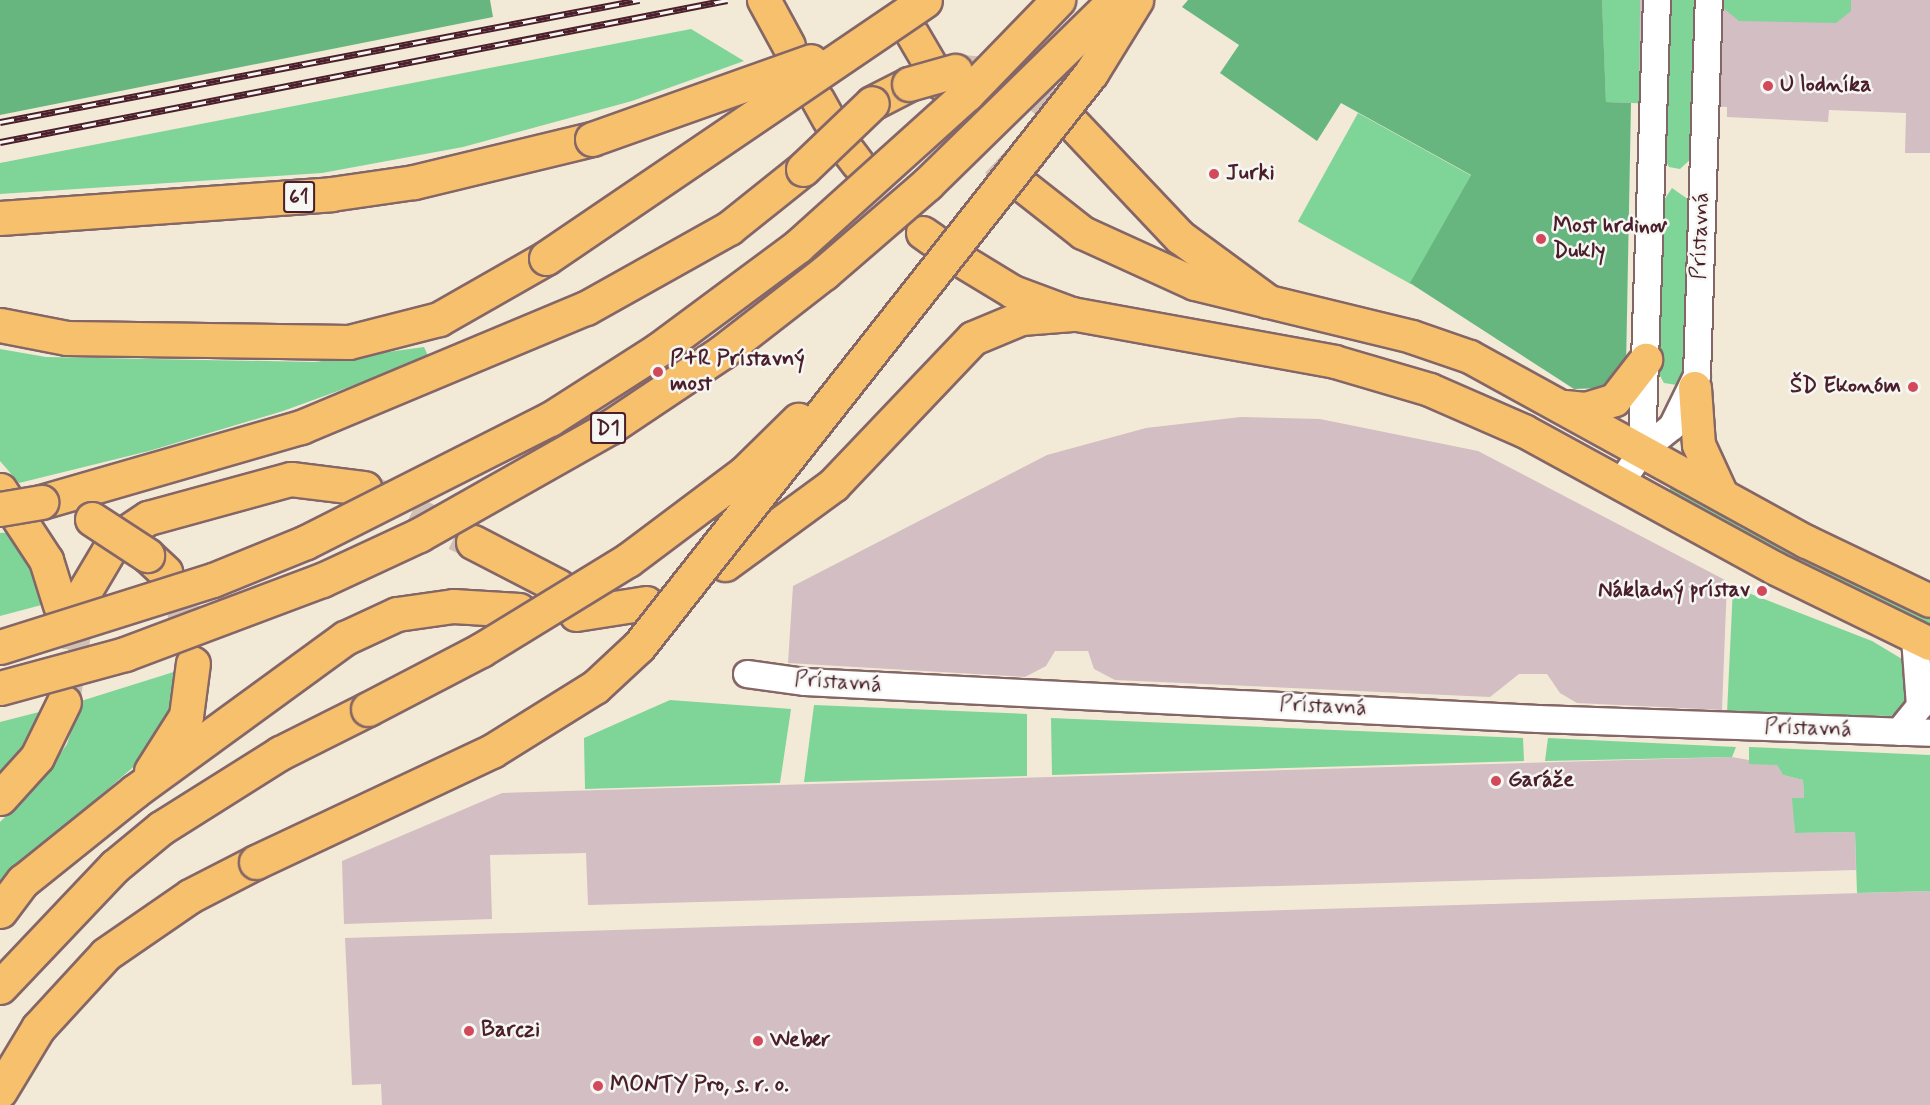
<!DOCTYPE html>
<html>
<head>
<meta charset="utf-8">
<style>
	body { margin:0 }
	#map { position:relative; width:1930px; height:1105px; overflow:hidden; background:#f3e9d7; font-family:Mynerve,sans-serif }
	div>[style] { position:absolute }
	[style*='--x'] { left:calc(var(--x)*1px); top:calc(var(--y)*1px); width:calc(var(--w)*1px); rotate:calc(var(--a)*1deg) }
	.industrial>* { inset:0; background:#d2bec3 }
	.green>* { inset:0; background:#7fd497; transform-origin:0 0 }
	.forest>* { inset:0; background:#67b680 }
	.major-tunnel>* { height:32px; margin-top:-16px; transform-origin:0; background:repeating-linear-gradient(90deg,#d1c1b5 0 32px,transparent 0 48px) }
	.highway-tunnel>* { height:33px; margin-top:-16.5px; transform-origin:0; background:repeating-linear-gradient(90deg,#d1c1b5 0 33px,transparent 0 49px) }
	.roads { filter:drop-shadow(2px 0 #856667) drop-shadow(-2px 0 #856667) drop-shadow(0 2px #856667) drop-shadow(0 -2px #856667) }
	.minor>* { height:26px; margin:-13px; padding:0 13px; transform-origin:13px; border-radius:13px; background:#fff }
	.major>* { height:32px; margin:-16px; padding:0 16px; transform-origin:16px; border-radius:16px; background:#f7c06c }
	.highway>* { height:33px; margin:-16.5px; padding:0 16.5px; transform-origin:16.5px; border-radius:16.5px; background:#f7c06c }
	.rail>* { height:7px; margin-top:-3.5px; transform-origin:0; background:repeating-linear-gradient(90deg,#f6f6f2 0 14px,#4a1f2b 0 28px); box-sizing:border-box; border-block:2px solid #4a1f2b }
	.bridges { filter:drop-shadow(2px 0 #856667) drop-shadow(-2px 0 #856667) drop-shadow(0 2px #856667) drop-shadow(0 -2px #856667) }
	.highway-bridge>* { height:33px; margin:-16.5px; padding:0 16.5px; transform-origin:16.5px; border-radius:16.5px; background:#f7c06c }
	.dots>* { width:16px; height:16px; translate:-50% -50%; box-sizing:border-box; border:3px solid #f6f6f2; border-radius:50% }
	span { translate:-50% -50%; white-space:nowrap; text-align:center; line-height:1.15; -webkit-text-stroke:5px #f6f6f2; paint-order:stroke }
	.shield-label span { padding:2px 4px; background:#f6f6f2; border:2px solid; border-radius:4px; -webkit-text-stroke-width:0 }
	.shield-label { font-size:21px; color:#4a1f2b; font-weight:700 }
	.poi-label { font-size:22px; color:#4a1f2b; font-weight:700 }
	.left { translate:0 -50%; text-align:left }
	.right { translate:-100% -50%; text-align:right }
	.street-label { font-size:22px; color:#4a1f2b }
</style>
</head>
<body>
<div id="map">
	<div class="industrial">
		<i style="clip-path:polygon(1602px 0,1930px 0,1930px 153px,1905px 153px,1906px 113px,1829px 110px,1828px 122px,1727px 117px,1727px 107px,1606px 102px)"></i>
		<i style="clip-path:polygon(1241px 417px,1320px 419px,1478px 451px,1727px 581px,1722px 710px,1577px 703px,1560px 693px,1547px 674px,1519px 674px,1490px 697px,1115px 680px,1094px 669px,1088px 651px,1055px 651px,1046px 666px,1025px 677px,788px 663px,793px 586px,1047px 455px,1146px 428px)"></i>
		<i style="clip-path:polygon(1732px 757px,1777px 765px,1783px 775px,1803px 780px,1804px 798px,1793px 798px,1795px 833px,1855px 832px,1856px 870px,588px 905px,586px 853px,490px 855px,492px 919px,344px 924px,342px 861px,502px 793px)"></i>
		<i style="clip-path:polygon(1930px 891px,1930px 1105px,382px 1105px,381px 1084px,352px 1085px,345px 938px)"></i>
	</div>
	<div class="green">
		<i style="clip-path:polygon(1602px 0,1640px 0,1639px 103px,1606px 102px)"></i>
		<i style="clip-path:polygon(1668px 0,1695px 0,1693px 157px,1680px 169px,1669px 167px,1664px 157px)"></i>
		<i style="clip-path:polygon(1724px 0,1851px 0,1851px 11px,1836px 23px,1739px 21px,1722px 7px)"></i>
		<i style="clip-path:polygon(691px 29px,744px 61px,632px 101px,463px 147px,322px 173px,0 194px,0 163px)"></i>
		<i style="left:1358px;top:113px;width:129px;height:124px;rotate:29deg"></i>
		<i style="clip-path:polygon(1672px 188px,1692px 202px,1686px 379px,1677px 385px,1664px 383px,1659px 374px,1664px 200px)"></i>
		<i style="clip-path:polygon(424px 347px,429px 358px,283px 411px,149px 451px,19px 483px,0 461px,0 349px,46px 357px,315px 362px)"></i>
		<i style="clip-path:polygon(1674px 482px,1930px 616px,1930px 626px,1855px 594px,1667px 494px)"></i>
		<i style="clip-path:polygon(16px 532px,49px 603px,0 616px,0 533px)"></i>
		<i style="clip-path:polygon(1733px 587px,1872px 641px,1907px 662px,1912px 700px,1891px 716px,1727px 713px)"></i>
		<i style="clip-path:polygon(180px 670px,173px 710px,145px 757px,0 882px,0 822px,41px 782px,67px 744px,81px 701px)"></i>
		<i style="clip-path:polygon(670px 700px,791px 709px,780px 783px,585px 789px,584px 738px)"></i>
		<i style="clip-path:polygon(814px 705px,1027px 714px,1027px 776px,804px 782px)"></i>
		<i style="clip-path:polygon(47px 710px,33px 740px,0 779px,0 722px)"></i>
		<i style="clip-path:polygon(1051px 718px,1523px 738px,1524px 761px,1052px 775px)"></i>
		<i style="clip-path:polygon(1548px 738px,1736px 747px,1732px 757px,1545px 761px)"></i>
		<i style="clip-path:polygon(1749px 747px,1930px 755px,1930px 891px,1857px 893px,1855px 832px,1795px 833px,1792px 798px,1804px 798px,1803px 780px,1783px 775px,1777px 765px,1749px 764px)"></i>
	</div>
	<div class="forest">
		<i style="clip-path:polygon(0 0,490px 0,493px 17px,0 115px)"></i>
		<i style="clip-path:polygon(1188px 0,1602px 0,1606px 102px,1631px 103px,1626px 368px,1601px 388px,1574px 389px,1410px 283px,1471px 175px,1341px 103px,1317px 141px,1220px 73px,1239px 45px,1182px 7px)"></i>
	</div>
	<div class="major-tunnel">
		<i style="--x:941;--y:83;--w:95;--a:54.8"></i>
		<i style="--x:996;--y:161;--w:35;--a:43"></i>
		<i style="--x:858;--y:164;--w:95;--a:46.7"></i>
	</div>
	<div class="highway-tunnel">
		<i style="--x:962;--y:71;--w:35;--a:5"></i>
		<i style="--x:997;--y:74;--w:35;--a:22"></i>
		<i style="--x:1029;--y:87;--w:57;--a:40.1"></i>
		<i style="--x:368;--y:490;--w:117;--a:26.3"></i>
		<i style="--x:165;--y:572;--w:40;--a:63.4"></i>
		<i style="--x:183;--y:608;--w:51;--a:78.7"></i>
		<i style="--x:64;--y:698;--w:100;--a:-80.8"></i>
	</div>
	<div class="roads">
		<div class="minor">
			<i style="--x:1642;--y:451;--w:451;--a:-88.1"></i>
			<i style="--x:1620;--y:484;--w:40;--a:-56"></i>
			<i style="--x:1642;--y:451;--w:38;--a:-39"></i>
			<i style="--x:1672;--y:427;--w:57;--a:-63.9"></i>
			<i style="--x:1697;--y:376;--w:376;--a:-88.2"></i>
			<i style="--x:747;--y:674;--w:59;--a:7.9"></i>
			<i style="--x:805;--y:682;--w:734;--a:2.89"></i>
			<i style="--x:1538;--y:719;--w:392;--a:2"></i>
			<i style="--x:1899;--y:732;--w:33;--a:-51"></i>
			<i style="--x:1920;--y:706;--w:68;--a:-94.2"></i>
		</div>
		<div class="major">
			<i style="--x:764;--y:0;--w:52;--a:61.5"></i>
			<i style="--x:913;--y:35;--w:56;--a:59.7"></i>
			<i style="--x:818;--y:100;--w:23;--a:61"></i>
			<i style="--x:849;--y:152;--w:15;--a:53"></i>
			<i style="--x:1022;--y:185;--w:78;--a:38.2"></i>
			<i style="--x:1083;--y:233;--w:123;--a:24.5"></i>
			<i style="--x:1195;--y:284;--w:223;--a:13.7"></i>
			<i style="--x:1412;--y:337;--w:61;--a:19"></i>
			<i style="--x:1470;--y:357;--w:384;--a:28.8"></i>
			<i style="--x:1807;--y:542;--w:136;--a:25.6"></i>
			<i style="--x:923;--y:233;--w:12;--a:35"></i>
			<i style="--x:962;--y:261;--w:60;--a:31.3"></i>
			<i style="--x:1013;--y:292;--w:63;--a:20.4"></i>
			<i style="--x:1072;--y:314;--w:267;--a:10.3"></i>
			<i style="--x:1335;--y:362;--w:99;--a:16.4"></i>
			<i style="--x:1430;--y:390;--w:103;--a:23.6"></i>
			<i style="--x:1524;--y:431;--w:287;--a:28.7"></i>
			<i style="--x:1776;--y:569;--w:171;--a:26"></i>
			<i style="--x:1695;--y:388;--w:57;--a:86"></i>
			<i style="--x:1699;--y:445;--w:55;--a:65.3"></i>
			<i style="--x:1565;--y:407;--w:21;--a:5"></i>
			<i style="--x:1586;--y:409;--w:30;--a:-17"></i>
			<i style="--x:1615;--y:400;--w:51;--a:-52.2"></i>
		</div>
		<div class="highway">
			<i style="--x:872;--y:103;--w:42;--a:-27.2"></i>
			<i style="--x:1073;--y:124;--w:156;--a:46.6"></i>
			<i style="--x:1180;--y:237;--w:108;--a:36.3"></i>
			<i style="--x:0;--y:218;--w:332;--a:-4.1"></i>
			<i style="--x:331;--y:194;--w:84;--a:-8.2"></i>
			<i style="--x:414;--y:182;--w:183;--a:-13.6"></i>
			<i style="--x:0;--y:325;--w:68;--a:11"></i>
			<i style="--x:67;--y:338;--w:282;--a:0.8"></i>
			<i style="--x:349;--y:342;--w:93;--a:-14.3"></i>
			<i style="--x:439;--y:319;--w:123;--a:-29.7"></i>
			<i style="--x:0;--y:490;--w:84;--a:56.7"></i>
			<i style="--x:46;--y:560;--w:47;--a:72.7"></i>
			<i style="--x:41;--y:502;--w:271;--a:-16.1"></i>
			<i style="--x:301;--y:427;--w:309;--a:-22.7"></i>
			<i style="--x:586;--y:308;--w:164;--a:-29.2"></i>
			<i style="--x:729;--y:228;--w:95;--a:-38.6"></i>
			<i style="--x:473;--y:542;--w:96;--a:27.4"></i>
			<i style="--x:147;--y:555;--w:25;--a:43"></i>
			<i style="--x:725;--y:564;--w:134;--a:-36.2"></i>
			<i style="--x:833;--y:485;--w:203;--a:-46.4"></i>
			<i style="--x:973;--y:338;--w:52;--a:-22.6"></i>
			<i style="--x:1021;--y:318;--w:51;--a:-4.5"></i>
			<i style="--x:80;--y:599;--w:69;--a:-59.3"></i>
			<i style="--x:115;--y:540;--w:40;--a:-34"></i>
			<i style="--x:148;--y:518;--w:148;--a:-15.3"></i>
			<i style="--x:291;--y:479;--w:74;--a:7"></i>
			<i style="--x:576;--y:614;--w:71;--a:-8.9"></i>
			<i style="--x:151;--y:771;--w:65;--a:-57.5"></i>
			<i style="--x:186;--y:716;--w:53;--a:-82.5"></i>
			<i style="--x:0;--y:798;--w:55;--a:-47.9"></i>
			<i style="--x:37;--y:757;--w:61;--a:-63.9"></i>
			<i style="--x:0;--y:911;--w:38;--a:-53"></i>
			<i style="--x:23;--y:881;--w:144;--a:-38.8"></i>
			<i style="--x:135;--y:791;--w:260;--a:-36.1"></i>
			<i style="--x:345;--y:638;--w:57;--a:-24.8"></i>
			<i style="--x:397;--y:614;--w:57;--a:-8.1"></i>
			<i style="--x:453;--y:606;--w:66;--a:3.5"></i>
			<i style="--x:0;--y:987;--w:167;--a:-46.5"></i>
			<i style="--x:115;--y:866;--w:60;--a:-39.6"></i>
			<i style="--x:161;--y:828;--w:141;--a:-32.2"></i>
			<i style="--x:280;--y:753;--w:98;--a:-26.6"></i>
			<i style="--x:0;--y:1091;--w:74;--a:-58.9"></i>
			<i style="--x:38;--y:1028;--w:100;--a:-47.4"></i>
			<i style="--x:106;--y:954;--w:102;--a:-34.6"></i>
			<i style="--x:190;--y:896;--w:74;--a:-27.3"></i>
		</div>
	</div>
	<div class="rail">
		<i style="--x:0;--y:122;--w:651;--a:-10.81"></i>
		<i style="--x:0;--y:142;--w:741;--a:-11.05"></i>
	</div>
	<div class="bridges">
		<div class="highway-bridge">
			<i style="--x:909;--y:84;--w:48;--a:-15.8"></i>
			<i style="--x:592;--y:139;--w:232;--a:-19.6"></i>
			<i style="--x:803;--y:169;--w:95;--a:-43.7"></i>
			<i style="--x:546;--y:258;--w:458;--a:-34.2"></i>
			<i style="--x:0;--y:509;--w:42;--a:-9.7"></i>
			<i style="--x:92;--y:519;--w:66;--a:33.2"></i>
			<i style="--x:0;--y:647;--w:223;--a:-17.5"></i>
			<i style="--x:213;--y:580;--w:100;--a:-22.2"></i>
			<i style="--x:306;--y:542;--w:273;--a:-26.8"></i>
			<i style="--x:550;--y:419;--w:128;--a:-32.6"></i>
			<i style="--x:658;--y:350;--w:174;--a:-36.6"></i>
			<i style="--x:798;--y:246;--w:227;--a:-42"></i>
			<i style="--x:967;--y:94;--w:131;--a:-45.9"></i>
			<i style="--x:0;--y:688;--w:130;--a:-15.2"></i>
			<i style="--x:125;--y:654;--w:210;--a:-20.6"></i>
			<i style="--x:322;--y:580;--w:107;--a:-24.9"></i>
			<i style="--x:419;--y:535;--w:219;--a:-29.5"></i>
			<i style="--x:610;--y:427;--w:135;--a:-33.8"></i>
			<i style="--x:722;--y:352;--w:129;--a:-37.8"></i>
			<i style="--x:824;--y:273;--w:136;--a:-40.8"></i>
			<i style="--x:927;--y:184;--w:263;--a:-44.4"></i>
			<i style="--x:368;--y:709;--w:127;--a:-27.6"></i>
			<i style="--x:481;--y:650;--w:172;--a:-31.5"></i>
			<i style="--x:628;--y:560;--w:145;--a:-36.9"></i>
			<i style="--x:744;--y:473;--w:76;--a:-44.5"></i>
			<i style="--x:256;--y:862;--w:261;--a:-25.2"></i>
			<i style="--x:492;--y:751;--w:121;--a:-31.9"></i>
			<i style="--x:595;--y:687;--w:60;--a:-43"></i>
			<i style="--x:639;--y:646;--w:730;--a:-51.73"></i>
			<i style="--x:1091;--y:73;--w:86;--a:-58.3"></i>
		</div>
	</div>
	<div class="dots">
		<i style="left:1768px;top:86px;background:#d1495b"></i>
		<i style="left:1214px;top:174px;background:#d1495b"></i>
		<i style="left:1541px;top:239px;background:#d1495b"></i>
		<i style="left:658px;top:372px;background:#d1495b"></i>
		<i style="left:1913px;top:387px;background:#d1495b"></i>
		<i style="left:1762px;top:591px;background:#d1495b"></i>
		<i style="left:1496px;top:781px;background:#d1495b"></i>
		<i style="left:469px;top:1031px;background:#d1495b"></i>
		<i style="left:758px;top:1041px;background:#d1495b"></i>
		<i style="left:598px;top:1086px;background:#d1495b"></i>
	</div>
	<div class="shield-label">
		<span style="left:299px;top:197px">61</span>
		<span style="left:608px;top:428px">D1</span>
	</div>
	<div class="poi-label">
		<span class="left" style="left:1780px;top:86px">U lodníka</span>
		<span class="left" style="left:1226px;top:174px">Jurki</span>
		<span class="left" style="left:1553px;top:239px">Most hrdinov<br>Dukly</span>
		<span class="left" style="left:670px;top:372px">P+R Prístavný<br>most</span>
		<span class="right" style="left:1901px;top:387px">ŠD Ekonóm</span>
		<span class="right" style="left:1750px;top:591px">Nákladný prístav</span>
		<span class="left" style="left:1508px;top:781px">Garáže</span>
		<span class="left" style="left:481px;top:1031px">Barczi</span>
		<span class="left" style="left:770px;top:1041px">Weber</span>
		<span class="left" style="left:610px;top:1086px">MONTY Pro, s. r. o.</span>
	</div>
	<div class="street-label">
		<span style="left:1701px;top:236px;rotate:-88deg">Prístavná</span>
		<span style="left:838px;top:683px;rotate:4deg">Prístavná</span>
		<span style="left:1323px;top:707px;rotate:3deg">Prístavná</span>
		<span style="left:1808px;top:729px;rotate:2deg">Prístavná</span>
	</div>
</div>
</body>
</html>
